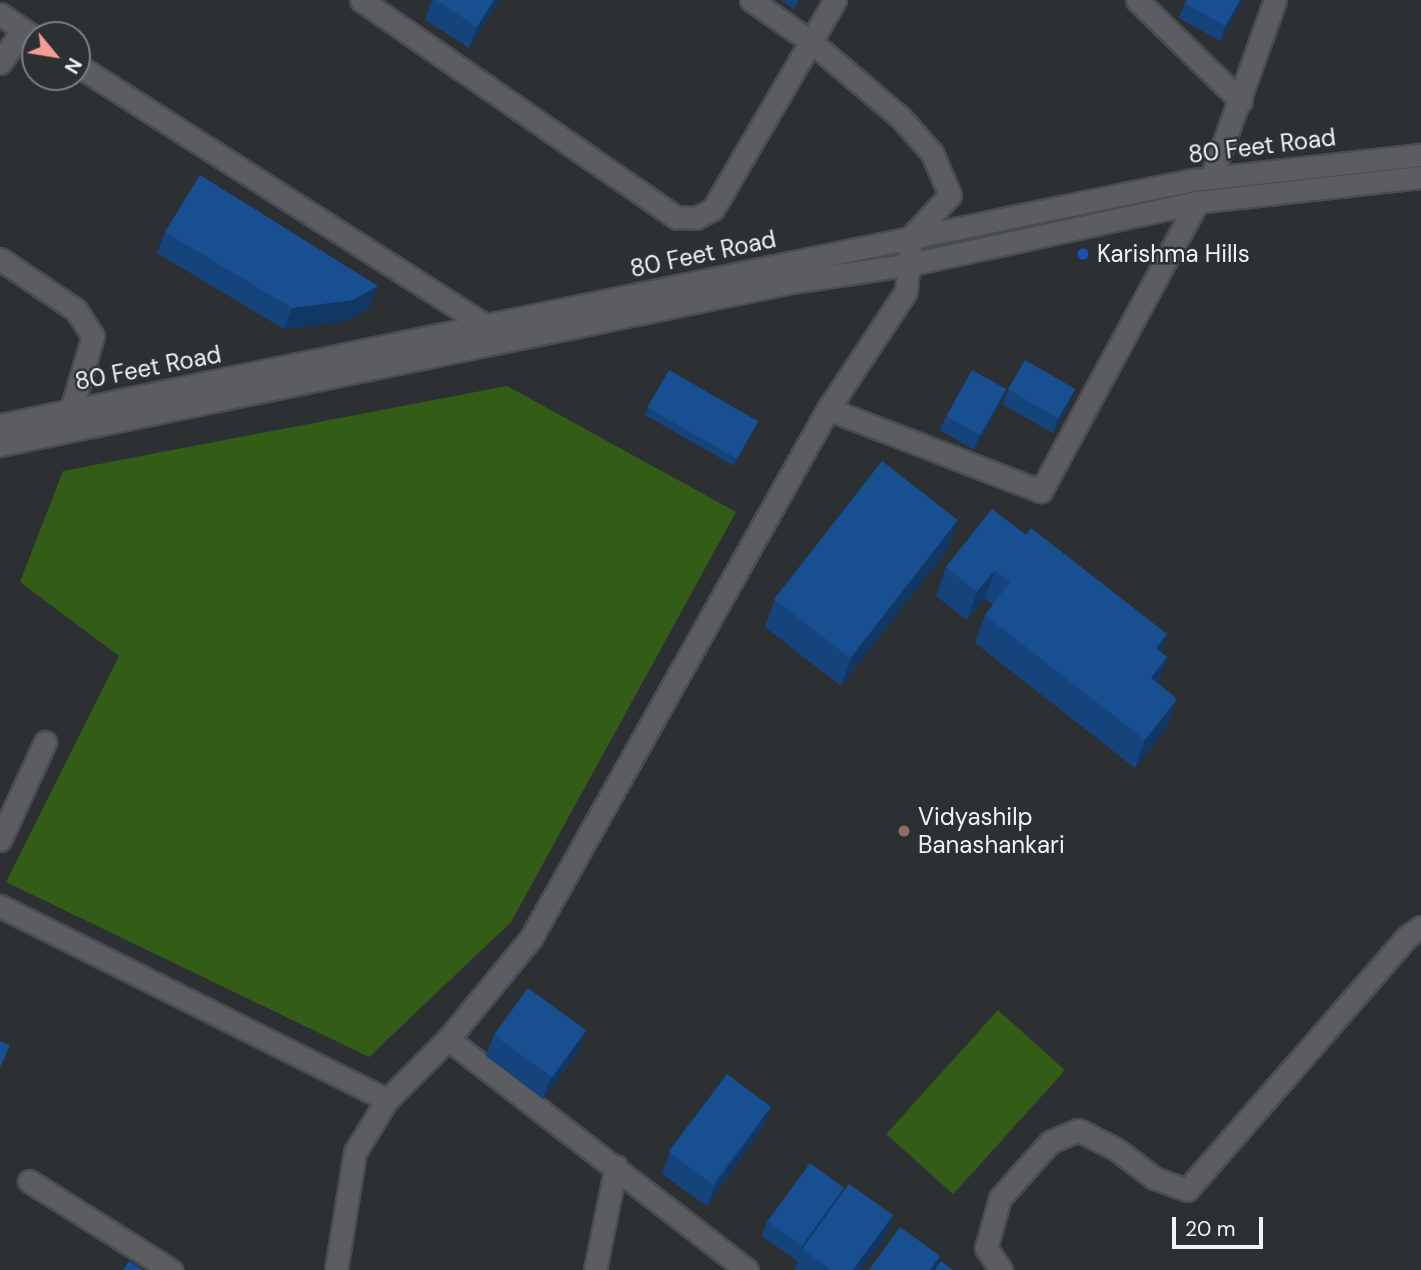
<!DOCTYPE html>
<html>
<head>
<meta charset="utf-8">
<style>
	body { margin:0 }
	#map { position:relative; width:1421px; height:1270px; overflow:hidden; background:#2d3033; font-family:"DM Sans",sans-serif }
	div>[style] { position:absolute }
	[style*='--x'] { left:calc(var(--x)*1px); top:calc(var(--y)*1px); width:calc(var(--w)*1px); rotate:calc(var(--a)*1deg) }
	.green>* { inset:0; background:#335d17; transform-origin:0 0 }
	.roads { filter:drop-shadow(2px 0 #4a4d4f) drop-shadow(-2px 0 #4a4d4f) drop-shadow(0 2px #4a4d4f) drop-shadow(0 -2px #4a4d4f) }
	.street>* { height:21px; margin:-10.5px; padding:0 10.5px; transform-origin:10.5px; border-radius:10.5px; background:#5b5d61 }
	.secondary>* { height:21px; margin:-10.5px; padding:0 10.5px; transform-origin:10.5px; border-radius:10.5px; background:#5b5d61 }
	.wall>* { inset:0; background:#15447c }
	.shaded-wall>* { inset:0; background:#113765 }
	.building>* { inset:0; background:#184f90; transform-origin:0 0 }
	.dots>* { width:19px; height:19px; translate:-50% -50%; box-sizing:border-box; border:4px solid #2d3033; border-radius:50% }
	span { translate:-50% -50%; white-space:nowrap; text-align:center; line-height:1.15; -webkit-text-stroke:5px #2d3033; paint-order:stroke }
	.street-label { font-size:24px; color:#f2f3f5 }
	.poi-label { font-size:24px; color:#f2f3f5 }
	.left { translate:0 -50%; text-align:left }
	.north { position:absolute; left:21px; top:21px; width:70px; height:70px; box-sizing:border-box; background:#2d3033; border:2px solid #7c7e81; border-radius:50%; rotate:120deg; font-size:19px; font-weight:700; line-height:28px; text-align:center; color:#f2f3f5 }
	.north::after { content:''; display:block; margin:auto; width:24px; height:32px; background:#f59c95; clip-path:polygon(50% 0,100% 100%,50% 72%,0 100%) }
	.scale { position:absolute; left:1172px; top:1217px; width:91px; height:32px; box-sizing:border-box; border:4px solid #f2f3f5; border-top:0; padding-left:9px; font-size:21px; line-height:24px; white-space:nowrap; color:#f2f3f5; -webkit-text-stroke:5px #2d3033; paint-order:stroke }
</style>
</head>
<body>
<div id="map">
	<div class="green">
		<i style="clip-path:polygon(507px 386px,736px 512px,511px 922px,369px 1057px,6px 882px,119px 656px,20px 582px,63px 471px)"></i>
		<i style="left:998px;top:1010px;width:90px;height:167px;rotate:42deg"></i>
	</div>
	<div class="roads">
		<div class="street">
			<i style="--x:361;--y:0;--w:383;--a:34.6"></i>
			<i style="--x:676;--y:217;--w:20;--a:3"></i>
			<i style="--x:696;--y:218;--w:19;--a:-28"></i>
			<i style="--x:713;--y:209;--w:242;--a:-59.7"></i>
			<i style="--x:1137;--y:0;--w:145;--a:44.2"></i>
			<i style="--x:0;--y:14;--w:42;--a:34.4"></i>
			<i style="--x:0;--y:63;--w:40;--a:-55.1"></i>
			<i style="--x:77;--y:65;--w:485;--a:32.5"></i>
			<i style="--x:1211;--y:178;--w:189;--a:-70.2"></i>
			<i style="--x:0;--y:259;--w:92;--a:33.9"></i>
			<i style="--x:76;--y:310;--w:31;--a:57"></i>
			<i style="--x:93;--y:336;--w:77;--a:106.6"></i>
			<i style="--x:828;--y:409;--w:228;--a:21.1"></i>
			<i style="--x:1041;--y:491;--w:328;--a:-61.6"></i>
			<i style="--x:0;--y:840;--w:108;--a:-65.3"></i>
			<i style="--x:0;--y:906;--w:433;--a:26.6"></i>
			<i style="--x:448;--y:1039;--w:378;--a:37.7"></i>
			<i style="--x:29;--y:1181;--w:168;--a:32.1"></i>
			<i style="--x:336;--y:1270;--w:120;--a:-80.9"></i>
			<i style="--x:355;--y:1152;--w:61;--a:-58.4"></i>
			<i style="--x:387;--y:1100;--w:86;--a:-45"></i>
			<i style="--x:448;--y:1039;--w:131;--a:-50.6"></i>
			<i style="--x:531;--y:938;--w:607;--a:-60.69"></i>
			<i style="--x:828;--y:409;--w:141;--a:-56.5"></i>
			<i style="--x:906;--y:291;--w:54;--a:-84.7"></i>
			<i style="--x:911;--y:237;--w:57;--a:-47.1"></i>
			<i style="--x:950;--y:195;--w:46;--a:-113.2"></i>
			<i style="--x:932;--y:153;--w:48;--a:-131.6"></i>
			<i style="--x:900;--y:117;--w:118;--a:-139.8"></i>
			<i style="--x:810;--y:41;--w:72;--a:-145.2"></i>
			<i style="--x:595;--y:1270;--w:106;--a:-78.6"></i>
			<i style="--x:1001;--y:1270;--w:27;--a:-124"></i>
			<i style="--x:986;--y:1248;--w:52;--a:-74.4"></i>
			<i style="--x:1000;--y:1198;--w:75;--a:-48.2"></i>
			<i style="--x:1050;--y:1142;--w:30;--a:-23"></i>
			<i style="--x:1078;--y:1130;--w:42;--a:26.6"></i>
			<i style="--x:1116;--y:1149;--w:48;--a:37.3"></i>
			<i style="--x:1154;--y:1178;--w:35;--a:20"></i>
			<i style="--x:1187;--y:1190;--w:335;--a:-49"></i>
			<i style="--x:1407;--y:937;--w:17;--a:-36"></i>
		</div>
		<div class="secondary">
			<i style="--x:0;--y:425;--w:1218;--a:-11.61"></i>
			<i style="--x:1193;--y:180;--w:229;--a:-6.3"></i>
			<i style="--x:0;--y:445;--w:809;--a:-11.63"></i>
			<i style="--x:792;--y:282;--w:120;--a:-8.6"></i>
			<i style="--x:911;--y:264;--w:293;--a:-12.2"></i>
			<i style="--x:1197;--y:202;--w:225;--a:-6.4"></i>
		</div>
	</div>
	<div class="wall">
		<i style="clip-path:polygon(432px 0,500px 0,469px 48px,425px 20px)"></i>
		<i style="clip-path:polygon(780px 0,799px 0,794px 9px)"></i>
		<i style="clip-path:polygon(1243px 0,1220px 41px,1179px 18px,1185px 3px)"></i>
		<i style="clip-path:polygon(165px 232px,370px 308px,345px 321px,284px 329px,157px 253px)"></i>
		<i style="clip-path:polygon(1006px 389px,1000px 404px,974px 450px,940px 430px,946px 416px)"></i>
		<i style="clip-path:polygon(1008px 390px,1070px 404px,1053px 433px,1003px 405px)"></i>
		<i style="clip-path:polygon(648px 408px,758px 421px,755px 428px,734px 466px,645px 415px)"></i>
		<i style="clip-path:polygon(992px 509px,1167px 657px,1158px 683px,1177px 699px,1167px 727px,1135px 768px,975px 643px,985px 615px,993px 605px,985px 598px,967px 620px,936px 596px,946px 567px)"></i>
		<i style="clip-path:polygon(958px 520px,948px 549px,841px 686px,765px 627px,775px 599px)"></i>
		<i style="clip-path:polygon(494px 1035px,578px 1052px,543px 1099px,486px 1056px)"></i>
		<i style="clip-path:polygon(771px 1107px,763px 1128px,707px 1206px,662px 1174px,670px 1152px)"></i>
		<i style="clip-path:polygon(842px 1195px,893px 1215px,885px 1237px,861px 1270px,794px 1270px,798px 1259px,797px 1261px,762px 1236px,767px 1221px)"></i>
	</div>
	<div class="shaded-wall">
		<i style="clip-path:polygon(494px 0,500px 0,469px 48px,477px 27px)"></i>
		<i style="clip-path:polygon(1240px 0,1243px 0,1220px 41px,1225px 26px)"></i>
		<i style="clip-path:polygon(378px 286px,370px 308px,345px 321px,284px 329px,292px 308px)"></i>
		<i style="clip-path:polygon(1006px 389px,1000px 404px,974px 450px,979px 435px)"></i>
		<i style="clip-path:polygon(1075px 389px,1070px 404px,1053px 433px,1058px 419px)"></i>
		<i style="clip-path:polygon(758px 421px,755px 428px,734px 466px,737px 458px)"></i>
		<i style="clip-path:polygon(958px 520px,948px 549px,841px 686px,851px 658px)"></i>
		<i style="clip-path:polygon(995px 570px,985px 598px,967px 620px,977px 592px)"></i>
		<i style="clip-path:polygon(1167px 634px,1157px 662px,1156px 648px)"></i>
		<i style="clip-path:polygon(1167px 657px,1157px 685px,1151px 678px)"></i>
		<i style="clip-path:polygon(1177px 699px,1167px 727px,1135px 768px,1145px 740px)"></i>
		<i style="clip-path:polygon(586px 1030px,578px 1052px,543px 1099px,551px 1077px)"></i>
		<i style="clip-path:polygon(771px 1107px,763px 1128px,707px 1206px,715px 1185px)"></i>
		<i style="clip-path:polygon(844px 1188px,839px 1202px,802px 1249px,797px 1261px,802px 1246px)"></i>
		<i style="clip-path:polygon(893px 1215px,885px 1237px,861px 1270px,853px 1270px)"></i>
		<i style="clip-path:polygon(940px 1256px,935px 1270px,930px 1270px)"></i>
	</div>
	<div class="building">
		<i style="clip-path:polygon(436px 0,494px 0,477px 27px)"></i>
		<i style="clip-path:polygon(1187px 0,1240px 0,1225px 26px,1185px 3px)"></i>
		<i style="clip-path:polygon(200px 175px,378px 286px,353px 300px,292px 308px,165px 232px)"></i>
		<i style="left:1025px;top:360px;width:58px;height:34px;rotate:30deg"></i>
		<i style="left:669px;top:370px;width:103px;height:43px;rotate:30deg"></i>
		<i style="left:972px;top:370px;width:39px;height:53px;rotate:29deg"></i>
		<i style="left:882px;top:461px;width:96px;height:175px;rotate:38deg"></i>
		<i style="clip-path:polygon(992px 509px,1026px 535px,1031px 528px,1167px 634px,1156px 648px,1167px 657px,1151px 678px,1177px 699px,1145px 740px,985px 615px,1010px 582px,995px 570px,977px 592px,946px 567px)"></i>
		<i style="left:528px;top:988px;width:72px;height:58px;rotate:36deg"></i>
		<i style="clip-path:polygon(0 1041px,10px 1045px,0 1068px)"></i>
		<i style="left:727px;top:1074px;width:55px;height:97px;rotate:37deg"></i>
		<i style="left:810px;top:1163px;width:42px;height:72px;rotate:36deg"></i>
		<i style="clip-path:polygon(849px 1184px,893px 1215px,853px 1270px,831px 1270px,802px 1249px)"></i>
		<i style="clip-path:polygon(900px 1227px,940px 1256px,930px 1270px,869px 1270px)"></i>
		<i style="clip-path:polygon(129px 1261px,143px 1270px,123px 1270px)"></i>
		<i style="clip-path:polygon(941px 1261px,953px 1270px,935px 1270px)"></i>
	</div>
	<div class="dots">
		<i style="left:1083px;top:254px;background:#1a4fb4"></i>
		<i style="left:904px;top:831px;background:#8d6e63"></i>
	</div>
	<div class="street-label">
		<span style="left:1262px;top:146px;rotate:-7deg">80 Feet Road</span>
		<span style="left:703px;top:254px;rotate:-12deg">80 Feet Road</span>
		<span style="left:148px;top:368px;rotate:-11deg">80 Feet Road</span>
	</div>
	<div class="poi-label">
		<span class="left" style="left:1097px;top:254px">Karishma Hills</span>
		<span class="left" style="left:918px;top:831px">Vidyashilp<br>Banashankari</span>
	</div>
	<div class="north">N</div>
	<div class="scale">20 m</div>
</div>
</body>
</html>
